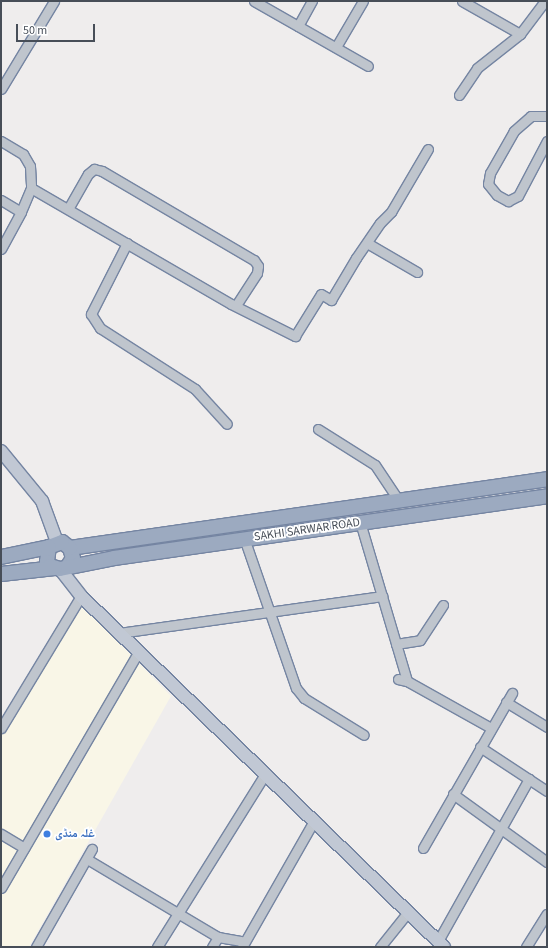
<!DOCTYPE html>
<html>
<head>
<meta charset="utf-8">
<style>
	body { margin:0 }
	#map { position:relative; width:548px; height:948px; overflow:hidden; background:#efeded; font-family:"Source Sans 3","Noto Naskh Arabic",sans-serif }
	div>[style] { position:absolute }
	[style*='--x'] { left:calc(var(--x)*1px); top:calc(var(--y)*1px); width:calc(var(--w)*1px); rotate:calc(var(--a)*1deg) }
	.commercial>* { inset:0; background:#f9f6e7 }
	.roads { filter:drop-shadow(1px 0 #7585a2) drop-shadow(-1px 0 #7585a2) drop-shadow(0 1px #7585a2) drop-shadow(0 -1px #7585a2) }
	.minor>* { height:9px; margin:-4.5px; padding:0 4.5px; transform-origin:4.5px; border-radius:4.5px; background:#bfc5cd }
	.secondary>* { height:12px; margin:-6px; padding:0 6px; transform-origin:6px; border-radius:6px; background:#c1c8d4 }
	.trunk>* { height:14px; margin:-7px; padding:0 7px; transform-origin:7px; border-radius:7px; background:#9caac0 }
	.dots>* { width:11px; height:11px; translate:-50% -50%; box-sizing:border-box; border:2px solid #fff; border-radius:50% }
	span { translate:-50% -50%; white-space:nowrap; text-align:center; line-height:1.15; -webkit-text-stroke:3.5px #fff; paint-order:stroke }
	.street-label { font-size:12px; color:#474e58 }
	.shop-label { font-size:12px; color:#366cbe; font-weight:700 }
	.left { translate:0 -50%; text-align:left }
	.frame { position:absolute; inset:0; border:2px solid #474e58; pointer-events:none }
	.scale { position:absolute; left:16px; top:24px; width:79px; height:18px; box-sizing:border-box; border:2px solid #474e58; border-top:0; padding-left:5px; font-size:12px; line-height:14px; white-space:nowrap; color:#474e58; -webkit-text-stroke:3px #fff; paint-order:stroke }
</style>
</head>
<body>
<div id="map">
	<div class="commercial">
		<i style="clip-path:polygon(75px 598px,171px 696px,29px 947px,1px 947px,1px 722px)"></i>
	</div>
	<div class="roads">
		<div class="minor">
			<i style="--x:254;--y:1;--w:131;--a:29.7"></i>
			<i style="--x:462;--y:1;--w:67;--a:29.6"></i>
			<i style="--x:298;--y:26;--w:29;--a:-61"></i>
			<i style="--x:336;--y:47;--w:53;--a:-59.6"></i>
			<i style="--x:1;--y:89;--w:103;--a:-58.9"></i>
			<i style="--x:459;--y:95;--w:32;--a:-56"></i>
			<i style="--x:477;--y:68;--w:55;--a:-38.3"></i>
			<i style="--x:520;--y:34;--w:41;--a:-52.9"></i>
			<i style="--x:547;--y:116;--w:16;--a:180"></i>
			<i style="--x:531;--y:116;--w:23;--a:139"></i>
			<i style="--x:514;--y:131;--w:48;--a:119.7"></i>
			<i style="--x:490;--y:173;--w:11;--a:100"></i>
			<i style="--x:488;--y:184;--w:14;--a:51"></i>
			<i style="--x:497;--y:195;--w:13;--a:29"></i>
			<i style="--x:508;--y:201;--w:11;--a:-27"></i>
			<i style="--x:518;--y:196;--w:62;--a:-62.2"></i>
			<i style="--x:1;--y:141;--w:26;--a:31"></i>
			<i style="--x:23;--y:154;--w:14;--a:60"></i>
			<i style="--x:30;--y:166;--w:22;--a:87"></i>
			<i style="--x:31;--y:188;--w:26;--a:113"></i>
			<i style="--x:21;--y:212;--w:42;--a:118.4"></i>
			<i style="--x:31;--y:188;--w:231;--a:30.1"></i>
			<i style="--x:231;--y:304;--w:72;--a:26.6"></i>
			<i style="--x:295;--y:336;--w:49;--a:-58.2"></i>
			<i style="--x:321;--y:294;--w:12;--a:31"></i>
			<i style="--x:331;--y:300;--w:49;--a:-59.2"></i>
			<i style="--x:356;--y:258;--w:42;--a:-55.6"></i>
			<i style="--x:380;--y:223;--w:16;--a:-45"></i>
			<i style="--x:391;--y:212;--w:73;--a:-59.6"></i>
			<i style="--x:1;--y:200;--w:23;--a:31"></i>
			<i style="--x:68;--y:209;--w:40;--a:-60.3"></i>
			<i style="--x:88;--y:174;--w:8;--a:-40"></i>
			<i style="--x:94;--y:169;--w:8;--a:14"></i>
			<i style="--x:102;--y:171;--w:176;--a:30.4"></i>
			<i style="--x:254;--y:260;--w:7;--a:56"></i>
			<i style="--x:258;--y:266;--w:7;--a:98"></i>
			<i style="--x:257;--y:273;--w:38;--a:123"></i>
			<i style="--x:127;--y:243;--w:80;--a:116.9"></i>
			<i style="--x:91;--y:314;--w:17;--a:57"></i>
			<i style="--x:100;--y:328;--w:113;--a:32.7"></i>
			<i style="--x:195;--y:389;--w:47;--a:47.6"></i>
			<i style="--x:367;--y:243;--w:58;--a:30.1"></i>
			<i style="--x:318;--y:429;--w:67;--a:32.3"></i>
			<i style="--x:375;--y:465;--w:43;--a:56.3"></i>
			<i style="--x:360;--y:522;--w:166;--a:73.5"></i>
			<i style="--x:244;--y:538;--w:159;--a:70.9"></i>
			<i style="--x:296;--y:688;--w:13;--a:51"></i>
			<i style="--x:304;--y:698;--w:70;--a:31.7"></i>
			<i style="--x:119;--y:633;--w:266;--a:-8"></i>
			<i style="--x:396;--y:644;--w:24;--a:-9"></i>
			<i style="--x:420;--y:640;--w:42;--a:-56.7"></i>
			<i style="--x:398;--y:679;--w:9;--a:13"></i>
			<i style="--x:407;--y:681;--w:96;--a:29.2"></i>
			<i style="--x:506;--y:702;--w:48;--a:31.4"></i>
			<i style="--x:1;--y:728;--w:154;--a:-58.8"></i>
			<i style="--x:480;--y:747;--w:80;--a:33.3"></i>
			<i style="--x:453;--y:794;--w:116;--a:35.9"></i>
			<i style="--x:1;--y:834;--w:27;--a:31"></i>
			<i style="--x:423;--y:848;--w:179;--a:-60.1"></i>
			<i style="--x:87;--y:859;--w:152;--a:30.8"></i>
			<i style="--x:218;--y:937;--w:27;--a:10"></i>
			<i style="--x:1;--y:888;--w:274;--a:-59.8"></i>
			<i style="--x:438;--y:941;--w:186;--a:-60.7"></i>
			<i style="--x:36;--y:947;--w:113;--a:-60.3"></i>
			<i style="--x:157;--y:947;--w:204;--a:-58"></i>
			<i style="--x:212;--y:947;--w:12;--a:-59"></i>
			<i style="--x:242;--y:947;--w:145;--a:-60.3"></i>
			<i style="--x:380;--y:947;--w:45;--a:-51.3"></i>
			<i style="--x:526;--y:947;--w:39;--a:-58"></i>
		</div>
		<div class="secondary">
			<i style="--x:1;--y:451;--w:65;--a:50.6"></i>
			<i style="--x:42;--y:501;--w:44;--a:69.9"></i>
			<i style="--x:60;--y:569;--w:34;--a:52"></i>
			<i style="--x:81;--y:596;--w:505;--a:44.04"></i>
		</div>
		<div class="trunk">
			<i style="--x:70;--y:548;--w:482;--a:-8.2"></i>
			<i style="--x:1;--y:557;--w:49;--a:-11.8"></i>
			<i style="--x:68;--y:566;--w:9;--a:-58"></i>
			<i style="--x:73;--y:558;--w:10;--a:-107"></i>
			<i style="--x:70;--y:548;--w:10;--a:-143"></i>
			<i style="--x:62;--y:542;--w:14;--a:159"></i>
			<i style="--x:49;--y:547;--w:15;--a:98"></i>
			<i style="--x:47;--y:562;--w:5;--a:53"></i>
			<i style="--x:50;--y:566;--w:10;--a:17"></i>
			<i style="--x:60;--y:569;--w:55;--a:-11.5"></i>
			<i style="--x:114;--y:558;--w:437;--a:-8.1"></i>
			<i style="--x:1;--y:574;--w:54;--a:-6.3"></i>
		</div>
	</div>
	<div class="dots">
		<i style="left:47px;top:834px;background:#3f7fe0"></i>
	</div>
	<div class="street-label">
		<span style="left:307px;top:530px;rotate:-8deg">SAKHI SARWAR ROAD</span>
	</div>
	<div class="shop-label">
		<span class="left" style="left:55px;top:834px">غلہ منڈی</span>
	</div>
	<div class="frame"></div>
	<div class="scale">50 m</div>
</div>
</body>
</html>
